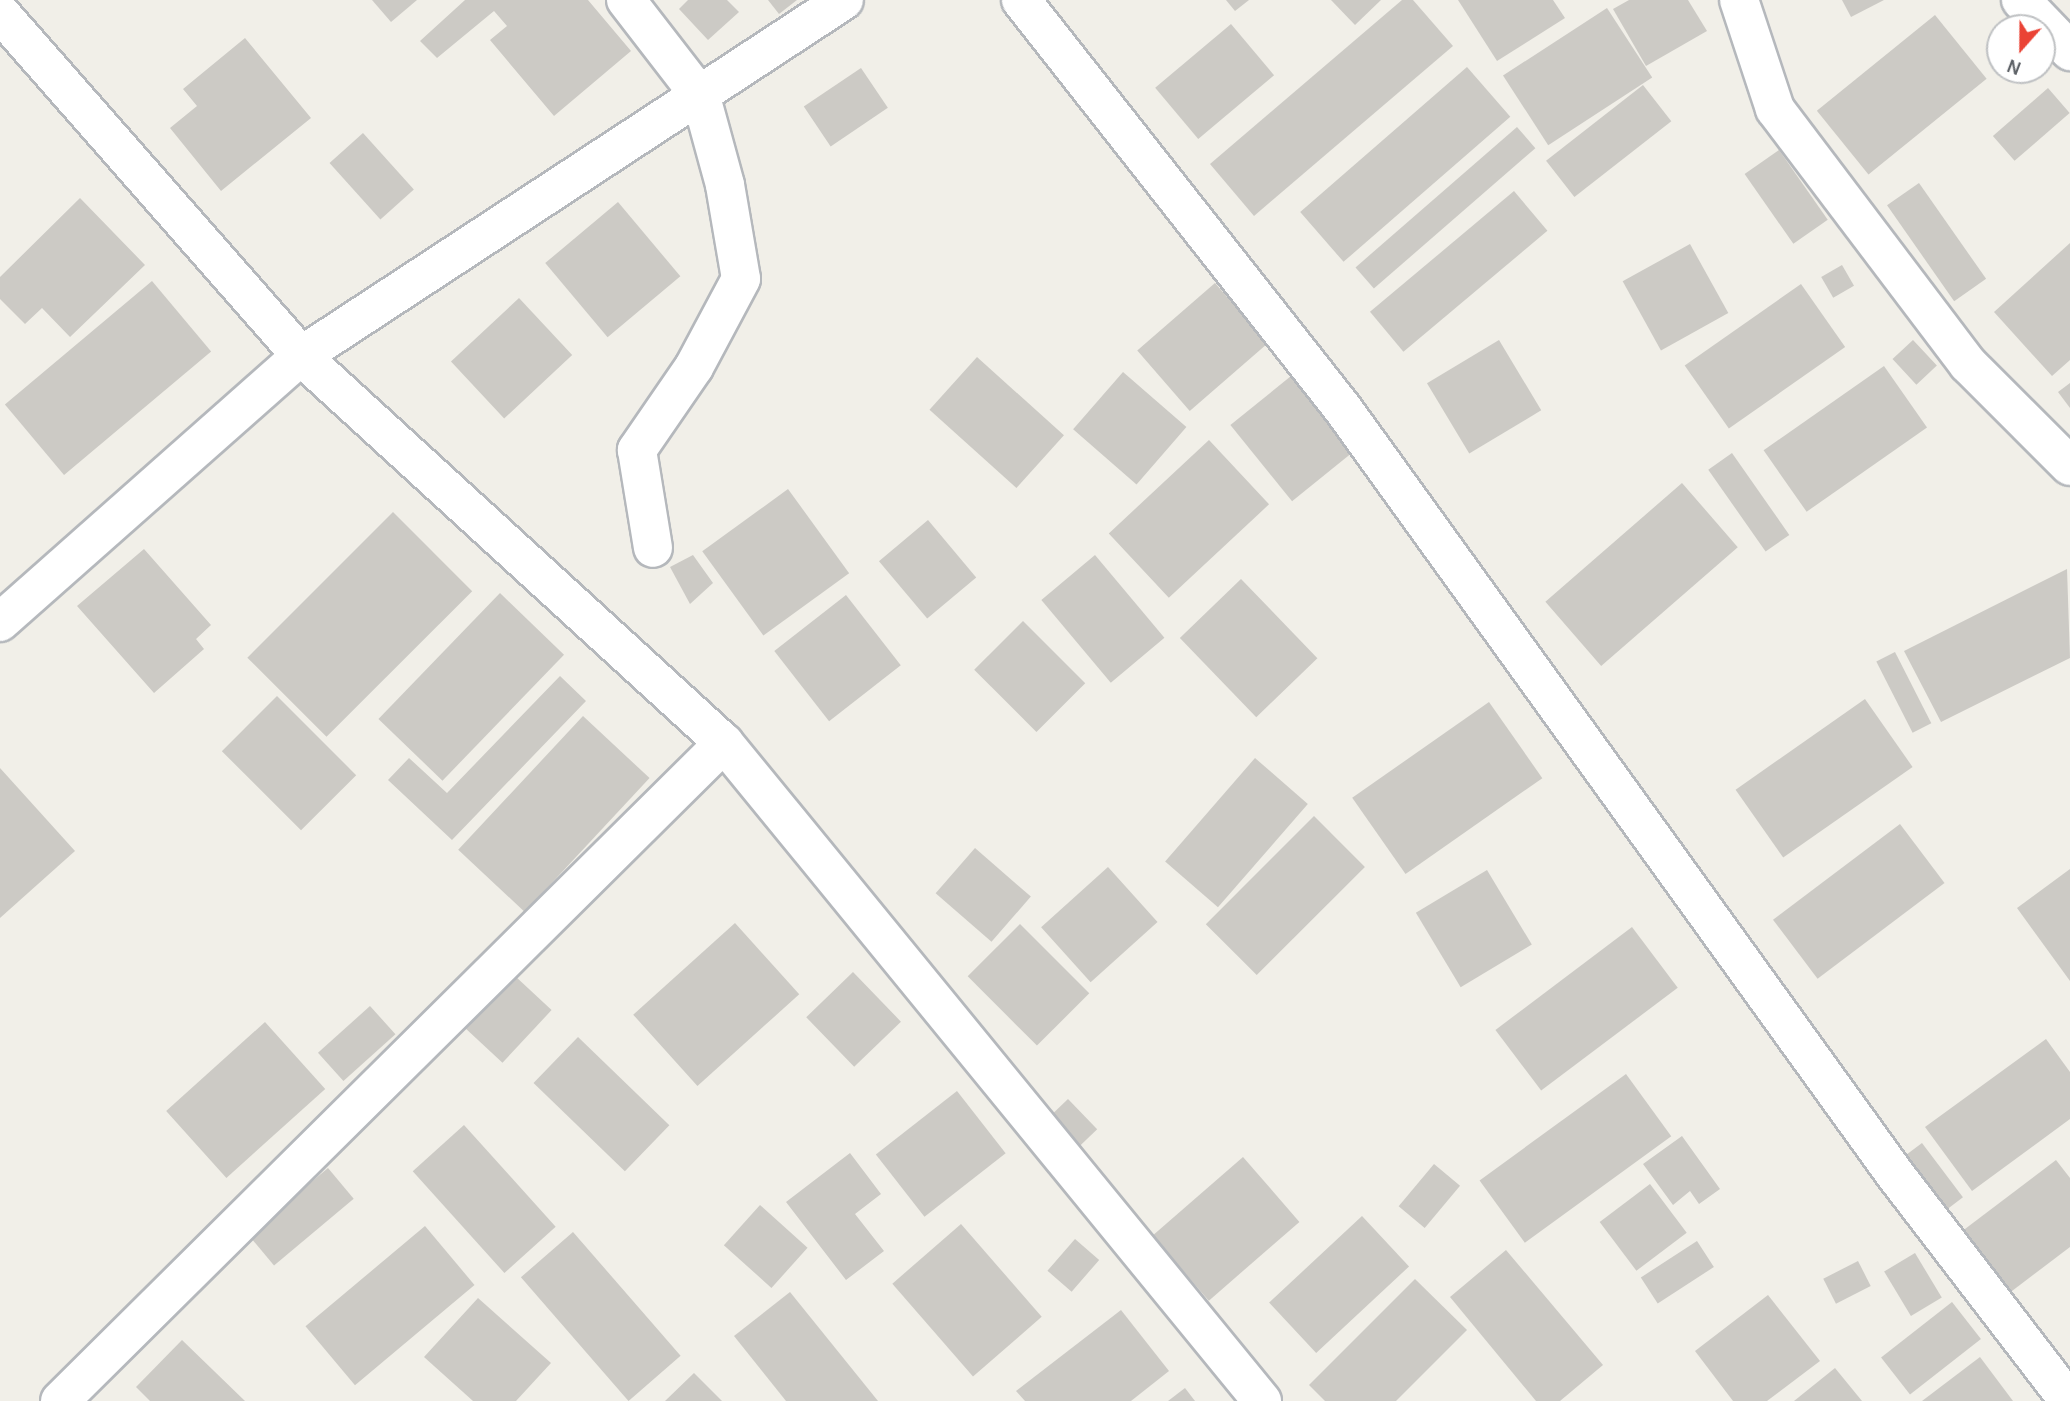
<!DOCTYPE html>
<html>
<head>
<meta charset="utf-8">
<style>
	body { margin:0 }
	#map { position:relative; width:2070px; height:1401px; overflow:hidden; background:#f1efe8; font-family:Karla,sans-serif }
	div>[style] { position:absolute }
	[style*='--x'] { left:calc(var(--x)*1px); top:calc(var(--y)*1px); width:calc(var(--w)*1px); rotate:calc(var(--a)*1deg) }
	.building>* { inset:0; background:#cccac5; transform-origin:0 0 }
	.roads { filter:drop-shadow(2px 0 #b5b8bc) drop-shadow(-2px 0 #b5b8bc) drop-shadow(0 2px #b5b8bc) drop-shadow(0 -2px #b5b8bc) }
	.minor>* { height:38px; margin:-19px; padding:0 19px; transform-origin:19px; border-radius:19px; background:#fff }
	span { translate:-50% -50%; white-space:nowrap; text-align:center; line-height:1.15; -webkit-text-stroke:5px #fff; paint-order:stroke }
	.north { position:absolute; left:1986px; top:14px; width:70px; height:70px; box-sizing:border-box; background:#fff; border:2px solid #bfc1c3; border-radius:50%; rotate:201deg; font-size:19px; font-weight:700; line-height:28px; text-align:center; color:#5f6368 }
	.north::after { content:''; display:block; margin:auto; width:24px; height:32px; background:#ea4335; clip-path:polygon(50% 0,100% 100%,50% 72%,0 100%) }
</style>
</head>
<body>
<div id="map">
	<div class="building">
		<i style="clip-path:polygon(372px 0,417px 0,391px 22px)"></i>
		<i style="clip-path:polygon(465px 0,588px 0,631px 51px,554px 116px,490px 40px,507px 26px,494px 11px,437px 58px,420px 41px)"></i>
		<i style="clip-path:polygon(688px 0,727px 0,739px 12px,708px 40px,679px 9px)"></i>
		<i style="clip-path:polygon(768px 0,797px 0,779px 14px)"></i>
		<i style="clip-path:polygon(1226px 0,1249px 0,1235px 11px)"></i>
		<i style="clip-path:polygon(1331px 0,1381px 0,1355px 25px)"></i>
		<i style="clip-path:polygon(1402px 0,1413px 0,1453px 46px,1254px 216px,1210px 164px)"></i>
		<i style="clip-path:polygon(1458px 0,1553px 0,1565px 18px,1497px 61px)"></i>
		<i style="clip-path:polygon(1629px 0,1688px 0,1707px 31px,1646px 66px,1613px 9px)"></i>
		<i style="clip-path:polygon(1842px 0,1884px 0,1851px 17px)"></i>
		<i style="left:1607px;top:8px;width:83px;height:124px;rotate:57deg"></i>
		<i style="left:1935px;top:15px;width:82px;height:152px;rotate:51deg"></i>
		<i style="left:1231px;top:24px;width:67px;height:99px;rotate:50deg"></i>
		<i style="clip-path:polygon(245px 38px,311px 118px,221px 191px,170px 128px,197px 106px,183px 89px)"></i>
		<i style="left:1467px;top:67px;width:66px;height:221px;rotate:49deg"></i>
		<i style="left:861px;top:68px;width:48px;height:69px;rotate:56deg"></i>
		<i style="left:1643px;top:85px;width:46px;height:123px;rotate:52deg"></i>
		<i style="left:2048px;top:88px;width:33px;height:73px;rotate:49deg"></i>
		<i style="left:1517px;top:127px;width:28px;height:214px;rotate:49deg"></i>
		<i style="left:363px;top:133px;width:76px;height:45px;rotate:48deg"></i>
		<i style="left:1779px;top:150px;width:85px;height:42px;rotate:55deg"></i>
		<i style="left:1919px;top:183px;width:117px;height:39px;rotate:55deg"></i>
		<i style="left:1514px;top:191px;width:52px;height:188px;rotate:50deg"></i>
		<i style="clip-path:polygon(80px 198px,145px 265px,70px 337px,42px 308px,25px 324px,0 299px,0 277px)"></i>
		<i style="left:618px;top:202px;width:97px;height:95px;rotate:50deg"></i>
		<i style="clip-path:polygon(2070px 243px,2070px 360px,2052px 376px,1994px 312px)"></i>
		<i style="left:1690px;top:244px;width:79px;height:77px;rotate:61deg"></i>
		<i style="left:1842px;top:265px;width:24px;height:24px;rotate:60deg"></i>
		<i style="left:152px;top:281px;width:92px;height:192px;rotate:50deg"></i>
		<i style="left:1215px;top:283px;width:80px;height:103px;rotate:49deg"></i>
		<i style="left:1801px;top:284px;width:77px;height:142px;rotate:55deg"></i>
		<i style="left:519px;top:298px;width:78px;height:93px;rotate:47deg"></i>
		<i style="left:1499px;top:340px;width:82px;height:84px;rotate:59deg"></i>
		<i style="left:1913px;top:340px;width:35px;height:28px;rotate:47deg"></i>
		<i style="left:977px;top:357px;width:117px;height:71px;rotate:42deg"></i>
		<i style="left:1884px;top:366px;width:75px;height:147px;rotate:55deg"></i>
		<i style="left:1123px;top:372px;width:84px;height:76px;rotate:41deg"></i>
		<i style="left:1291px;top:376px;width:98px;height:78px;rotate:51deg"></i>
		<i style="clip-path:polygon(2070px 383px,2070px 408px,2058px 392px)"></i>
		<i style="left:1209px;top:440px;width:88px;height:137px;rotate:47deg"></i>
		<i style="left:1732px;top:453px;width:100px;height:29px;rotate:55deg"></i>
		<i style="left:1682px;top:483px;width:85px;height:181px;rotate:49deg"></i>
		<i style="left:788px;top:489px;width:104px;height:106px;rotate:54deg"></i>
		<i style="left:393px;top:512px;width:112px;height:206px;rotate:45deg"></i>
		<i style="left:928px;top:520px;width:75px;height:64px;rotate:50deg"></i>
		<i style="clip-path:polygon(144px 549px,211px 625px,196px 639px,204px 649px,154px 693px,77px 606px)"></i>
		<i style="clip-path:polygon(693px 555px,713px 583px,690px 604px,670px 567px)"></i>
		<i style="left:1095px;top:555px;width:108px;height:70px;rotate:50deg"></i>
		<i style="clip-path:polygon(2067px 569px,2070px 658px,1941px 722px,1904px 651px)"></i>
		<i style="left:1241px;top:579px;width:110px;height:85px;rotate:46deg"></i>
		<i style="left:500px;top:593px;width:89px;height:175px;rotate:44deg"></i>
		<i style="left:846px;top:595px;width:89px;height:91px;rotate:52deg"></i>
		<i style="left:1023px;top:621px;width:88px;height:69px;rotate:45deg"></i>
		<i style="left:1895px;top:652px;width:80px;height:21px;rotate:63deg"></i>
		<i style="clip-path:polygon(560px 676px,586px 701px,452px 840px,388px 780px,409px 758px,447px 793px)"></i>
		<i style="left:277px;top:696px;width:112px;height:78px;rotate:45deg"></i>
		<i style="left:1865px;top:699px;width:83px;height:158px;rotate:55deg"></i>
		<i style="left:1489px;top:702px;width:93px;height:167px;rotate:55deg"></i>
		<i style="left:583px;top:716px;width:91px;height:183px;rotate:43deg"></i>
		<i style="left:1255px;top:758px;width:70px;height:137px;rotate:41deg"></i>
		<i style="clip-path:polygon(0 768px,75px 851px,0 918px)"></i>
		<i style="left:1314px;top:816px;width:72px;height:153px;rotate:45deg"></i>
		<i style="left:1900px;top:824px;width:74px;height:159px;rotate:53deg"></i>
		<i style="left:975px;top:848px;width:74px;height:60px;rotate:41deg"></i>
		<i style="left:1108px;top:867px;width:74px;height:90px;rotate:48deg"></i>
		<i style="clip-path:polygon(2070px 869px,2070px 981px,2017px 908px)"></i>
		<i style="left:1487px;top:870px;width:87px;height:83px;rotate:59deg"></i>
		<i style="left:735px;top:923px;width:96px;height:137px;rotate:48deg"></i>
		<i style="left:1020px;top:924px;width:98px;height:74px;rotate:45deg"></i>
		<i style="left:1632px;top:927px;width:76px;height:171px;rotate:53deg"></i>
		<i style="left:853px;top:972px;width:69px;height:65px;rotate:46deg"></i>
		<i style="left:515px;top:976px;width:50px;height:72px;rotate:43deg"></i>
		<i style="left:370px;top:1006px;width:38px;height:70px;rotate:48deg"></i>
		<i style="left:265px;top:1022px;width:90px;height:133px;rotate:48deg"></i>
		<i style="left:578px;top:1037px;width:127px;height:64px;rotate:44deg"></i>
		<i style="clip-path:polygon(2046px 1039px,2070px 1072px,2070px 1119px,1972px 1191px,1925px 1127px)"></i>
		<i style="left:1626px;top:1074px;width:77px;height:181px;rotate:54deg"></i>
		<i style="left:957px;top:1091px;width:79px;height:103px;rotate:52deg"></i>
		<i style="left:1068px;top:1099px;width:42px;height:25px;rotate:46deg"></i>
		<i style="left:464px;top:1125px;width:137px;height:69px;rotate:48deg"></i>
		<i style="clip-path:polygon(1682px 1136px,1720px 1189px,1699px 1204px,1690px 1191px,1673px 1205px,1643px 1164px)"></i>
		<i style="left:1922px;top:1143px;width:68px;height:23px;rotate:53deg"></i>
		<i style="clip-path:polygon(850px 1153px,881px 1194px,855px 1214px,884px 1251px,846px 1280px,786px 1202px)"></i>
		<i style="left:1243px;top:1157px;width:86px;height:120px;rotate:49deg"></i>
		<i style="clip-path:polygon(2056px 1160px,2070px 1178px,2070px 1247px,2008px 1294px,1961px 1232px)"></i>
		<i style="left:1434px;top:1164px;width:34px;height:55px;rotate:40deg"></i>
		<i style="left:328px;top:1168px;width:40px;height:104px;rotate:50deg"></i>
		<i style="left:1650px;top:1184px;width:61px;height:63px;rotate:53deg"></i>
		<i style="left:760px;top:1205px;width:64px;height:54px;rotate:42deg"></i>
		<i style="left:1362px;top:1216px;width:69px;height:127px;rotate:47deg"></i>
		<i style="left:961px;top:1224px;width:123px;height:91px;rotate:49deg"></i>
		<i style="left:425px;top:1226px;width:77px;height:156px;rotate:50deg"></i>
		<i style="left:573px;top:1232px;width:164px;height:69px;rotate:49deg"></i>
		<i style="left:1075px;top:1239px;width:32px;height:42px;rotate:41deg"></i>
		<i style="left:1697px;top:1241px;width:31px;height:67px;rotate:57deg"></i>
		<i style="clip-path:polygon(1506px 1250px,1603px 1365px,1560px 1401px,1536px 1401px,1450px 1297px)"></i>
		<i style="left:1915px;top:1253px;width:52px;height:36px;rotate:59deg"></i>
		<i style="left:1858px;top:1261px;width:28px;height:39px;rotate:63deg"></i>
		<i style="clip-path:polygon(1415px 1279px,1467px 1330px,1396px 1401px,1325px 1401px,1309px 1385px)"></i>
		<i style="clip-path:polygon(790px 1292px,878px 1401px,786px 1401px,734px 1336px)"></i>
		<i style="clip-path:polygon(1768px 1295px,1820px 1361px,1767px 1401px,1733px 1401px,1695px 1351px)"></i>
		<i style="clip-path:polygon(478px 1298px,551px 1363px,516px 1401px,473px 1401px,424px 1357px)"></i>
		<i style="left:1952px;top:1302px;width:47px;height:90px;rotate:52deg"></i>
		<i style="clip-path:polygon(1121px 1310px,1169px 1371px,1131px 1401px,1025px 1401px,1016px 1391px)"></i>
		<i style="clip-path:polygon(182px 1340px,245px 1401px,150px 1401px,136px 1387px)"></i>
		<i style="clip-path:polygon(1980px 1357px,2013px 1401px,1922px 1401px)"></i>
		<i style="clip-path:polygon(1835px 1368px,1862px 1401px,1794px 1401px)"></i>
		<i style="clip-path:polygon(694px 1373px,722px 1401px,665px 1401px)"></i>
		<i style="clip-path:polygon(1185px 1388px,1195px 1401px,1168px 1401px)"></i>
	</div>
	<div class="roads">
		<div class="minor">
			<i style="--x:626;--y:0;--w:123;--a:52.3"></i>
			<i style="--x:701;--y:97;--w:91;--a:74.7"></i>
			<i style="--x:725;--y:185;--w:95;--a:80.3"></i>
			<i style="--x:741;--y:279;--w:100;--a:118.1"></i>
			<i style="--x:694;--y:367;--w:101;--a:124.5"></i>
			<i style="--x:637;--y:450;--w:99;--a:80.7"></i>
			<i style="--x:1021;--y:0;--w:521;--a:51.79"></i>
			<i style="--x:1343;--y:409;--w:942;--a:54.2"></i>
			<i style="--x:1894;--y:1173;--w:287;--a:52.5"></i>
			<i style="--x:1739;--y:0;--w:115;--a:71.7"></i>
			<i style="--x:1775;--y:109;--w:320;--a:52.9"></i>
			<i style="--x:1968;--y:364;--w:144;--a:45"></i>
			<i style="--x:2021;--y:0;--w:71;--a:46.1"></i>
			<i style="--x:0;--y:13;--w:456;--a:48.7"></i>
			<i style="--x:301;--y:356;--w:573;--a:42.46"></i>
			<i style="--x:724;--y:743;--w:850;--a:50.73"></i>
			<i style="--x:0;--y:622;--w:402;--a:-41.5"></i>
			<i style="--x:301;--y:356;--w:649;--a:-33.25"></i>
			<i style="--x:60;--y:1401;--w:935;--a:-44.74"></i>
		</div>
	</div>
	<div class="north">N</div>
</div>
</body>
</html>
